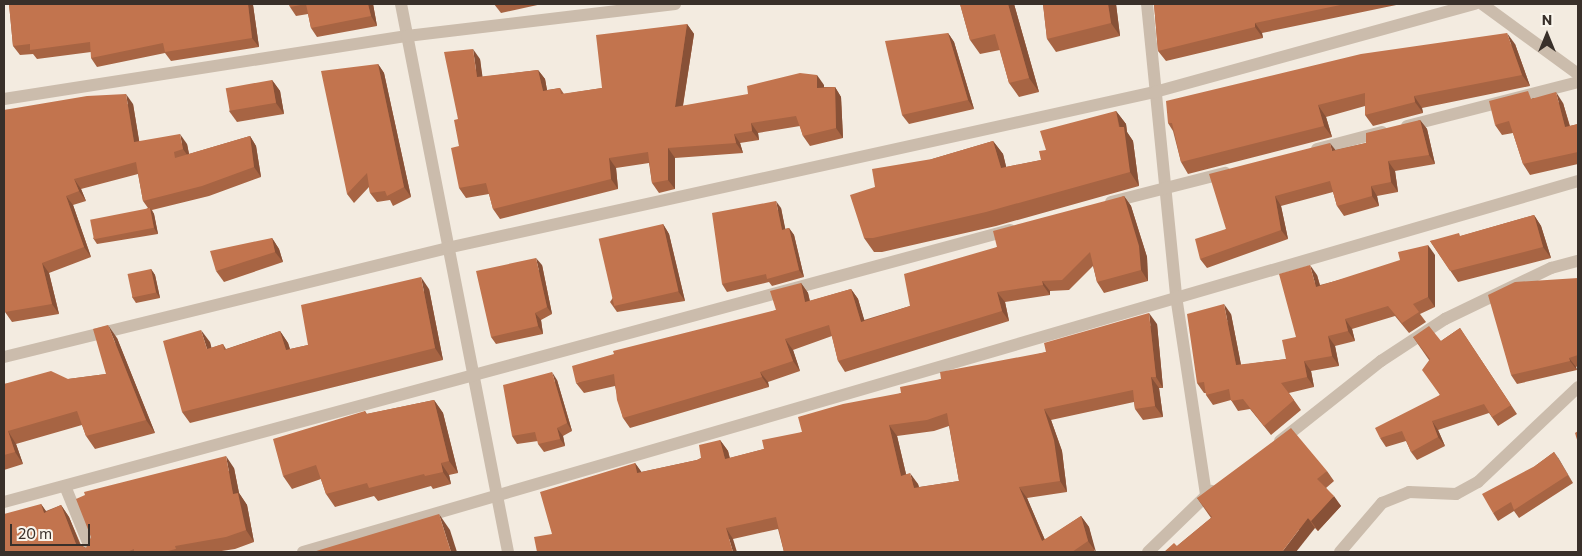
<!DOCTYPE html>
<html>
<head>
<meta charset="utf-8">
<style>
	body { margin:0 }
	#map { position:relative; width:1582px; height:556px; overflow:hidden; background:#f3ebe0; font-family:Commissioner,sans-serif }
	div>[style] { position:absolute }
	[style*='--x'] { left:calc(var(--x)*1px); top:calc(var(--y)*1px); width:calc(var(--w)*1px); rotate:calc(var(--a)*1deg) }
	.minor>* { height:12px; margin:-6px; padding:0 6px; transform-origin:6px; border-radius:6px; background:#cbbcac }
	.tertiary>* { height:12px; margin:-6px; padding:0 6px; transform-origin:6px; border-radius:6px; background:#cbbcac }
	.wall>* { inset:0; background:#a76443 }
	.shaded-wall>* { inset:0; background:#885137 }
	.building>* { inset:0; background:#c2744e; transform-origin:0 0 }
	span { translate:-50% -50%; white-space:nowrap; text-align:center; line-height:1.15; -webkit-text-stroke:5px #faf5ec; paint-order:stroke }
	.frame { position:absolute; inset:0; border:5px solid #39302a; pointer-events:none }
	.north { position:absolute; left:1522px; top:10px; width:50px; height:50px; -webkit-text-stroke:4px #faf5ec; paint-order:stroke; rotate:0deg; font-size:14px; font-weight:700; line-height:20px; text-align:center; color:#39302a }
	.north::after { content:''; display:block; margin:auto; width:18px; height:22px; background:#39302a; clip-path:polygon(50% 0,100% 100%,50% 72%,0 100%) }
	.scale { position:absolute; left:10px; top:524px; width:80px; height:22px; box-sizing:border-box; border:2px solid #39302a; border-top:0; padding-left:6px; font-size:15px; line-height:18px; white-space:nowrap; color:#39302a; -webkit-text-stroke:4px #faf5ec; paint-order:stroke }
</style>
</head>
<body>
<div id="map">
	<div class="minor">
		<i style="--x:401;--y:4;--w:558;--a:78.95"></i>
		<i style="--x:1147;--y:4;--w:293;--a:84.3"></i>
		<i style="--x:1176;--y:296;--w:201;--a:81.4"></i>
		<i style="--x:4;--y:99;--w:408;--a:-8.9"></i>
		<i style="--x:407;--y:36;--w:270;--a:-6.8"></i>
		<i style="--x:1407;--y:126;--w:177;--a:-14.4"></i>
		<i style="--x:1317;--y:149;--w:67;--a:-14.7"></i>
		<i style="--x:1111;--y:202;--w:118;--a:-14.3"></i>
		<i style="--x:4;--y:357;--w:456;--a:-13.8"></i>
		<i style="--x:447;--y:248;--w:725;--a:-12.43"></i>
		<i style="--x:1155;--y:92;--w:332;--a:-15.4"></i>
		<i style="--x:1280;--y:441;--w:129;--a:-38.4"></i>
		<i style="--x:1381;--y:361;--w:77;--a:-33.3"></i>
		<i style="--x:1445;--y:319;--w:118;--a:-25.7"></i>
		<i style="--x:1551;--y:268;--w:28;--a:-15"></i>
		<i style="--x:65;--y:486;--w:71;--a:67.8"></i>
		<i style="--x:4;--y:502;--w:1042;--a:-15.13"></i>
		<i style="--x:303;--y:552;--w:1328;--a:-16.22"></i>
		<i style="--x:1148;--y:552;--w:88;--a:-44.1"></i>
		<i style="--x:1340;--y:552;--w:65;--a:-49.4"></i>
		<i style="--x:1382;--y:503;--w:29;--a:-22"></i>
		<i style="--x:1409;--y:492;--w:47;--a:2.4"></i>
		<i style="--x:1456;--y:494;--w:25;--a:-29"></i>
		<i style="--x:1478;--y:482;--w:138;--a:-43.5"></i>
	</div>
	<div class="tertiary">
		<i style="--x:1482;--y:4;--w:119;--a:36.1"></i>
	</div>
	<div class="wall">
		<i style="clip-path:polygon(9px 4px,260px 4px,253px 5px,259px 47px,171px 61px,165px 53px,97px 67px,91px 58px,91px 52px,37px 59px,33px 54px,20px 55px,13px 46px)"></i>
		<i style="clip-path:polygon(289px 4px,373px 4px,377px 26px,317px 37px,311px 28px,308px 14px,296px 16px,290px 7px)"></i>
		<i style="clip-path:polygon(494px 4px,542px 4px,501px 13px)"></i>
		<i style="clip-path:polygon(960px 4px,1014px 4px,1039px 92px,1019px 97px,1009px 83px,1000px 50px,980px 54px,970px 40px)"></i>
		<i style="clip-path:polygon(1043px 4px,1116px 4px,1120px 36px,1056px 52px,1047px 39px)"></i>
		<i style="clip-path:polygon(1154px 4px,1401px 4px,1262px 33px,1263px 38px,1166px 61px,1158px 51px)"></i>
		<i style="clip-path:polygon(687px 24px,694px 34px,683px 106px,824px 85px,824px 87px,835px 87px,841px 97px,843px 138px,810px 146px,803px 136px,800px 126px,758px 133px,759px 140px,740px 143px,743px 153px,675px 158px,675px 189px,659px 193px,652px 183px,649px 163px,616px 168px,618px 189px,500px 219px,493px 209px,489px 194px,466px 198px,459px 188px,459px 146px,458px 119px,480px 59px,482px 77px,538px 70px,545px 79px,547px 90px,560px 88px,564px 94px,602px 88px)"></i>
		<i style="clip-path:polygon(948px 33px,954px 42px,974px 109px,909px 124px,902px 115px)"></i>
		<i style="clip-path:polygon(1515px 44px,1530px 86px,1422px 108px,1423px 113px,1373px 126px,1365px 115px,1365px 106px,1326px 117px,1332px 137px,1188px 174px,1181px 162px,1173px 131px,1168px 123px)"></i>
		<i style="clip-path:polygon(378px 64px,384px 73px,411px 197px,393px 206px,390px 200px,377px 202px,370px 193px,369px 187px,354px 203px,347px 194px)"></i>
		<i style="clip-path:polygon(272px 80px,280px 91px,284px 114px,237px 122px,229px 111px)"></i>
		<i style="clip-path:polygon(1533px 98px,1563px 103px,1570px 126px,1578px 124px,1578px 164px,1530px 175px,1523px 164px,1513px 133px,1502px 135px,1495px 125px)"></i>
		<i style="clip-path:polygon(133px 104px,139px 141px,187px 144px,189px 154px,250px 136px,256px 146px,261px 177px,209px 196px,152px 210px,154px 214px,158px 234px,97px 244px,93px 238px,148px 208px,143px 201px,138px 174px,81px 189px,86px 201px,73px 205px,91px 257px,49px 273px,59px 314px,12px 322px,5px 312px,5px 309px,4px 310px,4px 110px)"></i>
		<i style="clip-path:polygon(1116px 111px,1126px 124px,1127px 132px,1133px 141px,1139px 186px,996px 226px,882px 252px,874px 252px,864px 238px,875px 187px,932px 159px,993px 141px,1003px 154px,1006px 167px,1041px 160px,1046px 150px)"></i>
		<i style="clip-path:polygon(1420px 120px,1427px 129px,1435px 164px,1395px 171px,1398px 192px,1377px 196px,1379px 206px,1344px 216px,1337px 206px,1333px 192px,1281px 206px,1288px 239px,1207px 268px,1200px 259px,1226px 229px,1335px 150px,1366px 143px)"></i>
		<i style="clip-path:polygon(1124px 196px,1131px 206px,1147px 257px,1148px 281px,1104px 293px,1097px 282px,1093px 266px,1069px 290px,1050px 291px,1050px 295px,1005px 302px,1009px 321px,845px 372px,838px 361px,832px 336px,793px 350px,800px 371px,768px 382px,769px 387px,630px 428px,623px 418px,615px 386px,584px 393px,576px 383px,776px 310px,801px 283px,808px 293px,810px 301px,851px 289px,858px 299px,864px 320px,910px 306px,997px 247px)"></i>
		<i style="clip-path:polygon(781px 208px,785px 229px,789px 228px,794px 235px,804px 277px,772px 286px,769px 282px,727px 292px,722px 284px)"></i>
		<i style="clip-path:polygon(1534px 215px,1541px 226px,1551px 258px,1458px 282px,1430px 241px,1461px 236px)"></i>
		<i style="clip-path:polygon(663px 224px,669px 234px,685px 301px,617px 312px,610px 302px)"></i>
		<i style="clip-path:polygon(272px 238px,279px 249px,283px 262px,224px 282px,216px 271px)"></i>
		<i style="clip-path:polygon(1435px 255px,1435px 307px,1420px 314px,1426px 322px,1409px 333px,1395px 316px,1352px 329px,1355px 341px,1335px 346px,1339px 366px,1311px 371px,1314px 387px,1289px 393px,1301px 410px,1271px 435px,1250px 409px,1238px 411px,1231px 400px,1213px 405px,1206px 395px,1206px 393px,1204px 393px,1197px 383px,1231px 314px,1241px 365px,1286px 359px,1296px 337px,1317px 275px,1320px 285px)"></i>
		<i style="clip-path:polygon(542px 265px,552px 314px,541px 320px,543px 334px,496px 344px,491px 337px)"></i>
		<i style="clip-path:polygon(151px 269px,155px 275px,160px 298px,136px 303px,132px 297px)"></i>
		<i style="clip-path:polygon(1578px 278px,1578px 366px,1576px 367px,1577px 370px,1517px 384px,1511px 375px)"></i>
		<i style="clip-path:polygon(429px 289px,443px 360px,190px 423px,182px 412px,210px 342px,211px 348px,223px 344px,226px 349px,280px 331px,288px 343px,290px 349px,308px 345px)"></i>
		<i style="clip-path:polygon(evenodd,1157px 324px,1163px 388px,1159px 388px,1163px 417px,1143px 420px,1135px 409px,1134px 402px,1051px 420px,1062px 451px,1067px 492px,1027px 498px,1045px 540px,1081px 516px,1089px 527px,1095px 552px,784px 552px,778px 529px,733px 539px,552px 534px,635px 463px,641px 472px,697px 460px,701px 458px,720px 440px,728px 451px,730px 458px,764px 449px,802px 432px,901px 393px,941px 379px,1046px 352px,1157px 324px,949px 426px,959px 481px,919px 487px,918px 484px,906px 474px,897px 436px,934px 431px,949px 426px)"></i>
		<i style="clip-path:polygon(1460px 328px,1517px 414px,1498px 426px,1489px 413px,1438px 430px,1445px 446px,1417px 460px,1411px 452px,1406px 441px,1386px 447px,1380px 438px,1440px 395px,1429px 360px,1413px 337px,1441px 341px)"></i>
		<i style="clip-path:polygon(117px 338px,155px 433px,95px 449px,86px 436px,82px 425px,16px 444px,23px 464px,4px 470px,4px 384px,68px 379px,106px 374px)"></i>
		<i style="clip-path:polygon(557px 380px,572px 431px,563px 436px,565px 446px,544px 452px,538px 444px,538px 441px,517px 444px,512px 436px)"></i>
		<i style="clip-path:polygon(434px 400px,443px 413px,458px 473px,449px 475px,451px 484px,433px 489px,431px 486px,378px 501px,374px 496px,335px 507px,326px 494px,321px 479px,292px 489px,283px 476px,365px 411px,367px 414px)"></i>
		<i style="clip-path:polygon(1554px 452px,1573px 483px,1519px 518px,1514px 511px,1498px 521px,1493px 513px,1535px 466px)"></i>
		<i style="clip-path:polygon(234px 468px,239px 493px,247px 505px,254px 542px,235px 549px,215px 552px,4px 552px,41px 504px,46px 511px,61px 505px,69px 517px,81px 545px,86px 548px)"></i>
		<i style="clip-path:polygon(1327px 471px,1334px 481px,1326px 488px,1341px 506px,1318px 531px,1315px 528px,1177px 546px,1211px 518px,1197px 498px)"></i>
	</div>
	<div class="shaded-wall">
		<i style="clip-path:polygon(248px 4px,252px 4px,253px 5px,259px 47px,252px 38px)"></i>
		<i style="clip-path:polygon(368px 4px,373px 4px,377px 26px,371px 16px)"></i>
		<i style="clip-path:polygon(1008px 4px,1014px 4px,1039px 92px,1029px 78px)"></i>
		<i style="clip-path:polygon(1108px 4px,1116px 4px,1120px 36px,1111px 23px)"></i>
		<i style="clip-path:polygon(1255px 23px,1262px 33px,1263px 38px,1255px 27px)"></i>
		<i style="clip-path:polygon(687px 24px,694px 34px,681px 117px,675px 107px)"></i>
		<i style="clip-path:polygon(948px 33px,954px 42px,974px 109px,968px 100px)"></i>
		<i style="clip-path:polygon(1507px 33px,1515px 44px,1530px 86px,1522px 75px)"></i>
		<i style="clip-path:polygon(473px 49px,480px 59px,484px 87px,477px 77px)"></i>
		<i style="clip-path:polygon(378px 64px,384px 73px,411px 197px,404px 187px)"></i>
		<i style="clip-path:polygon(538px 70px,545px 79px,549px 101px,543px 91px)"></i>
		<i style="clip-path:polygon(817px 75px,824px 85px,824px 97px,817px 88px)"></i>
		<i style="clip-path:polygon(272px 80px,280px 91px,284px 114px,276px 103px)"></i>
		<i style="clip-path:polygon(835px 87px,841px 97px,843px 138px,836px 128px)"></i>
		<i style="clip-path:polygon(1556px 92px,1563px 103px,1573px 138px,1565px 127px)"></i>
		<i style="clip-path:polygon(126px 94px,133px 104px,141px 152px,134px 142px)"></i>
		<i style="clip-path:polygon(1414px 96px,1422px 108px,1423px 113px,1415px 102px)"></i>
		<i style="clip-path:polygon(1318px 105px,1326px 117px,1332px 137px,1324px 126px)"></i>
		<i style="clip-path:polygon(1116px 111px,1126px 124px,1127px 132px,1133px 141px,1139px 186px,1130px 172px)"></i>
		<i style="clip-path:polygon(1420px 120px,1427px 129px,1435px 164px,1429px 155px)"></i>
		<i style="clip-path:polygon(751px 123px,758px 133px,759px 140px,752px 131px)"></i>
		<i style="clip-path:polygon(180px 134px,187px 144px,190px 159px,183px 149px)"></i>
		<i style="clip-path:polygon(734px 134px,740px 143px,743px 153px,736px 143px)"></i>
		<i style="clip-path:polygon(250px 136px,256px 146px,261px 177px,254px 167px)"></i>
		<i style="clip-path:polygon(993px 141px,1003px 154px,1010px 182px,1001px 168px)"></i>
		<i style="clip-path:polygon(1330px 143px,1337px 152px,1332px 151px)"></i>
		<i style="clip-path:polygon(668px 148px,675px 158px,675px 189px,668px 180px)"></i>
		<i style="clip-path:polygon(609px 158px,616px 168px,618px 189px,611px 179px)"></i>
		<i style="clip-path:polygon(1388px 161px,1395px 171px,1398px 192px,1391px 182px)"></i>
		<i style="clip-path:polygon(74px 179px,81px 189px,86px 201px,79px 191px)"></i>
		<i style="clip-path:polygon(1371px 186px,1377px 196px,1379px 206px,1372px 196px)"></i>
		<i style="clip-path:polygon(66px 196px,73px 205px,91px 257px,84px 247px)"></i>
		<i style="clip-path:polygon(1124px 196px,1131px 206px,1147px 257px,1148px 281px,1141px 270px)"></i>
		<i style="clip-path:polygon(1275px 196px,1281px 206px,1288px 239px,1281px 230px)"></i>
		<i style="clip-path:polygon(776px 201px,781px 208px,787px 237px,782px 230px)"></i>
		<i style="clip-path:polygon(150px 208px,154px 214px,158px 234px,154px 228px)"></i>
		<i style="clip-path:polygon(1534px 215px,1541px 226px,1551px 258px,1543px 247px)"></i>
		<i style="clip-path:polygon(663px 224px,669px 234px,685px 301px,678px 291px)"></i>
		<i style="clip-path:polygon(789px 228px,794px 235px,804px 277px,799px 270px)"></i>
		<i style="clip-path:polygon(272px 238px,279px 249px,283px 262px,275px 252px)"></i>
		<i style="clip-path:polygon(1428px 245px,1435px 255px,1435px 307px,1428px 297px)"></i>
		<i style="clip-path:polygon(536px 258px,542px 265px,552px 314px,547px 307px)"></i>
		<i style="clip-path:polygon(42px 263px,49px 273px,59px 314px,52px 304px)"></i>
		<i style="clip-path:polygon(1310px 265px,1317px 275px,1323px 297px,1316px 287px)"></i>
		<i style="clip-path:polygon(151px 269px,155px 275px,160px 298px,156px 292px)"></i>
		<i style="clip-path:polygon(421px 277px,429px 289px,443px 360px,435px 348px)"></i>
		<i style="clip-path:polygon(1042px 281px,1050px 291px,1050px 295px,1043px 285px)"></i>
		<i style="clip-path:polygon(801px 283px,808px 293px,812px 312px,805px 302px)"></i>
		<i style="clip-path:polygon(851px 289px,858px 299px,868px 332px,861px 322px)"></i>
		<i style="clip-path:polygon(997px 292px,1005px 302px,1009px 321px,1002px 311px)"></i>
		<i style="clip-path:polygon(1224px 304px,1231px 314px,1243px 375px,1236px 365px)"></i>
		<i style="clip-path:polygon(535px 313px,541px 320px,543px 334px,538px 326px)"></i>
		<i style="clip-path:polygon(1149px 313px,1157px 324px,1163px 388px,1156px 377px)"></i>
		<i style="clip-path:polygon(1345px 319px,1352px 329px,1355px 341px,1348px 331px)"></i>
		<i style="clip-path:polygon(108px 325px,117px 338px,155px 433px,146px 420px)"></i>
		<i style="clip-path:polygon(201px 330px,210px 342px,215px 361px,207px 349px)"></i>
		<i style="clip-path:polygon(280px 331px,288px 343px,294px 362px,286px 350px)"></i>
		<i style="clip-path:polygon(1328px 336px,1335px 346px,1339px 366px,1332px 356px)"></i>
		<i style="clip-path:polygon(785px 339px,793px 350px,800px 371px,793px 361px)"></i>
		<i style="clip-path:polygon(1569px 358px,1576px 367px,1577px 370px,1570px 361px)"></i>
		<i style="clip-path:polygon(1304px 361px,1311px 371px,1314px 387px,1307px 377px)"></i>
		<i style="clip-path:polygon(552px 372px,557px 380px,572px 431px,567px 423px)"></i>
		<i style="clip-path:polygon(760px 372px,768px 382px,769px 387px,762px 377px)"></i>
		<i style="clip-path:polygon(1151px 377px,1159px 388px,1163px 417px,1155px 406px)"></i>
		<i style="clip-path:polygon(434px 400px,443px 413px,458px 473px,449px 461px)"></i>
		<i style="clip-path:polygon(1044px 409px,1051px 420px,1062px 451px,1067px 492px,1060px 481px)"></i>
		<i style="clip-path:polygon(1432px 421px,1438px 430px,1445px 446px,1438px 437px)"></i>
		<i style="clip-path:polygon(889px 425px,897px 436px,909px 487px,901px 476px)"></i>
		<i style="clip-path:polygon(557px 428px,563px 436px,565px 446px,560px 439px)"></i>
		<i style="clip-path:polygon(8px 431px,16px 444px,23px 464px,15px 452px)"></i>
		<i style="clip-path:polygon(720px 440px,728px 451px,732px 470px,725px 459px)"></i>
		<i style="clip-path:polygon(1554px 452px,1559px 459px,1573px 483px,1568px 475px)"></i>
		<i style="clip-path:polygon(226px 456px,234px 468px,239px 493px,247px 505px,254px 542px,246px 530px,233px 494px)"></i>
		<i style="clip-path:polygon(441px 463px,449px 475px,451px 484px,443px 472px)"></i>
		<i style="clip-path:polygon(635px 463px,643px 474px,637px 473px)"></i>
		<i style="clip-path:polygon(910px 473px,918px 484px,922px 499px,914px 488px)"></i>
		<i style="clip-path:polygon(1019px 487px,1027px 498px,1050px 552px,1042px 541px)"></i>
		<i style="clip-path:polygon(1334px 496px,1341px 506px,1318px 531px,1311px 521px)"></i>
		<i style="clip-path:polygon(41px 504px,49px 516px,44px 513px)"></i>
		<i style="clip-path:polygon(61px 505px,69px 517px,83px 552px,76px 544px)"></i>
		<i style="clip-path:polygon(439px 514px,450px 530px,457px 552px,451px 552px)"></i>
		<i style="clip-path:polygon(1081px 516px,1089px 527px,1096px 552px,1088px 541px)"></i>
		<i style="clip-path:polygon(1308px 518px,1315px 528px,1296px 552px,1282px 552px)"></i>
		<i style="clip-path:polygon(726px 528px,733px 539px,737px 552px,733px 552px)"></i>
	</div>
	<div class="building">
		<i style="clip-path:polygon(9px 4px,248px 4px,252px 38px,165px 52px,163px 43px,91px 58px,90px 42px,30px 50px,30px 44px,13px 46px)"></i>
		<i style="clip-path:polygon(289px 4px,368px 4px,371px 16px,311px 28px,306px 4px,290px 7px)"></i>
		<i style="clip-path:polygon(960px 4px,1008px 4px,1029px 78px,1009px 83px,995px 34px,970px 40px)"></i>
		<i style="clip-path:polygon(1043px 4px,1108px 4px,1111px 23px,1047px 39px)"></i>
		<i style="clip-path:polygon(1154px 4px,1345px 4px,1255px 23px,1255px 27px,1158px 51px)"></i>
		<i style="clip-path:polygon(687px 24px,675px 107px,748px 94px,747px 86px,800px 73px,817px 75px,817px 88px,835px 87px,836px 128px,803px 136px,796px 116px,751px 123px,752px 131px,734px 134px,736px 143px,668px 148px,668px 180px,652px 183px,648px 152px,609px 158px,611px 179px,493px 209px,486px 183px,459px 188px,451px 148px,459px 146px,454px 120px,458px 119px,444px 52px,473px 49px,477px 77px,538px 70px,543px 91px,560px 88px,561px 94px,602px 88px,596px 35px)"></i>
		<i style="clip-path:polygon(948px 33px,968px 100px,902px 115px,885px 41px)"></i>
		<i style="clip-path:polygon(1507px 33px,1522px 75px,1414px 96px,1415px 102px,1365px 115px,1365px 93px,1318px 105px,1324px 126px,1181px 162px,1172px 123px,1168px 123px,1166px 101px,1361px 54px)"></i>
		<i style="clip-path:polygon(378px 64px,404px 187px,387px 196px,385px 191px,370px 193px,367px 173px,347px 194px,321px 71px)"></i>
		<i style="left:272px;top:80px;width:23px;height:47px;rotate:80deg"></i>
		<i style="clip-path:polygon(1528px 91px,1531px 99px,1556px 92px,1565px 127px,1578px 124px,1578px 152px,1523px 164px,1509px 121px,1495px 125px,1489px 101px)"></i>
		<i style="clip-path:polygon(126px 94px,134px 142px,180px 134px,183px 149px,174px 152px,175px 158px,250px 136px,254px 167px,202px 186px,143px 201px,136px 162px,74px 179px,79px 191px,66px 196px,84px 247px,42px 263px,52px 304px,5px 312px,4px 305px,4px 110px,87px 96px)"></i>
		<i style="clip-path:polygon(1116px 111px,1119px 127px,1124px 127px,1130px 172px,986px 212px,873px 238px,864px 238px,850px 195px,875px 187px,872px 169px,932px 159px,993px 141px,1001px 168px,1041px 160px,1039px 151px,1046px 150px,1040px 131px)"></i>
		<i style="clip-path:polygon(1420px 120px,1429px 155px,1388px 161px,1391px 182px,1371px 186px,1372px 196px,1337px 206px,1330px 181px,1275px 196px,1281px 230px,1200px 259px,1195px 239px,1226px 229px,1209px 174px,1330px 143px,1332px 151px,1366px 143px,1366px 133px)"></i>
		<i style="clip-path:polygon(1124px 196px,1139px 246px,1141px 270px,1097px 282px,1090px 252px,1062px 280px,1042px 281px,1043px 285px,997px 292px,1002px 311px,838px 361px,829px 325px,785px 339px,793px 361px,760px 372px,762px 377px,623px 418px,617px 400px,614px 374px,576px 383px,572px 366px,614px 354px,613px 351px,776px 310px,770px 291px,801px 283px,805px 302px,851px 289px,861px 322px,910px 306px,904px 274px,997px 247px,993px 231px)"></i>
		<i style="clip-path:polygon(776px 201px,782px 230px,789px 228px,799px 270px,767px 279px,766px 274px,722px 284px,712px 213px)"></i>
		<i style="left:150px;top:208px;width:20px;height:61px;rotate:79deg"></i>
		<i style="clip-path:polygon(1534px 215px,1543px 247px,1450px 271px,1430px 241px,1459px 233px,1460px 236px)"></i>
		<i style="left:663px;top:224px;width:69px;height:66px;rotate:77deg"></i>
		<i style="clip-path:polygon(272px 238px,275px 252px,216px 271px,210px 251px)"></i>
		<i style="clip-path:polygon(1428px 245px,1428px 297px,1413px 304px,1419px 312px,1402px 323px,1388px 306px,1345px 319px,1348px 331px,1328px 336px,1332px 356px,1304px 361px,1307px 377px,1281px 383px,1294px 400px,1264px 426px,1243px 399px,1231px 401px,1229px 389px,1206px 395px,1204px 382px,1197px 383px,1187px 314px,1224px 304px,1236px 365px,1286px 359px,1282px 340px,1296px 337px,1279px 274px,1310px 265px,1316px 287px,1400px 260px,1398px 252px)"></i>
		<i style="clip-path:polygon(536px 258px,547px 307px,535px 313px,538px 326px,491px 337px,476px 271px)"></i>
		<i style="left:151px;top:269px;width:24px;height:24px;rotate:78deg"></i>
		<i style="clip-path:polygon(421px 277px,435px 348px,182px 412px,163px 341px,201px 330px,207px 349px,223px 344px,224px 350px,280px 331px,286px 350px,308px 345px,301px 305px)"></i>
		<i style="clip-path:polygon(1578px 278px,1578px 355px,1569px 358px,1570px 361px,1511px 375px,1488px 295px,1515px 282px)"></i>
		<i style="clip-path:polygon(evenodd,1149px 313px,1156px 377px,1151px 377px,1155px 406px,1135px 409px,1133px 390px,1044px 409px,1054px 440px,1060px 481px,1019px 487px,1042px 541px,1081px 516px,1088px 541px,1072px 552px,784px 552px,776px 517px,726px 528px,733px 552px,537px 552px,534px 537px,552px 534px,540px 492px,635px 463px,637px 473px,697px 460px,701px 458px,699px 445px,720px 440px,725px 459px,764px 449px,762px 440px,802px 432px,798px 417px,843px 404px,901px 393px,900px 387px,941px 379px,940px 372px,1046px 352px,1044px 343px,1149px 313px,947px 413px,959px 481px,914px 488px,910px 473px,901px 476px,889px 425px,927px 420px,947px 413px)"></i>
		<i style="clip-path:polygon(108px 325px,146px 420px,86px 436px,77px 411px,8px 431px,15px 452px,4px 455px,4px 384px,51px 371px,68px 379px,106px 374px,93px 329px)"></i>
		<i style="clip-path:polygon(1429px 326px,1441px 341px,1460px 328px,1511px 405px,1492px 417px,1484px 404px,1432px 421px,1438px 437px,1411px 452px,1402px 431px,1380px 438px,1375px 428px,1440px 395px,1422px 370px,1430px 359px,1413px 337px)"></i>
		<i style="clip-path:polygon(552px 372px,567px 423px,557px 428px,560px 439px,538px 444px,535px 432px,512px 436px,503px 385px)"></i>
		<i style="clip-path:polygon(434px 400px,449px 461px,441px 463px,443px 472px,425px 476px,424px 474px,369px 488px,367px 483px,326px 494px,316px 465px,283px 476px,273px 439px,365px 411px,366px 414px)"></i>
		<i style="clip-path:polygon(1291px 428px,1327px 471px,1317px 479px,1334px 496px,1311px 521px,1308px 518px,1282px 552px,1164px 552px,1174px 543px,1177px 546px,1212px 517px,1197px 498px)"></i>
		<i style="clip-path:polygon(1578px 431px,1578px 443px,1575px 433px)"></i>
		<i style="clip-path:polygon(1554px 452px,1568px 475px,1514px 510px,1511px 502px,1493px 513px,1482px 494px,1535px 466px)"></i>
		<i style="clip-path:polygon(226px 456px,233px 494px,238px 493px,246px 530px,226px 537px,175px 546px,176px 549px,164px 552px,134px 552px,134px 549px,127px 552px,4px 552px,4px 514px,41px 504px,44px 513px,61px 505px,76px 544px,86px 548px,91px 537px,76px 499px,85px 495px,84px 492px)"></i>
		<i style="clip-path:polygon(439px 514px,451px 552px,313px 552px)"></i>
	</div>
	<div class="frame"></div>
	<div class="north">N</div>
	<div class="scale">20 m</div>
</div>
</body>
</html>
